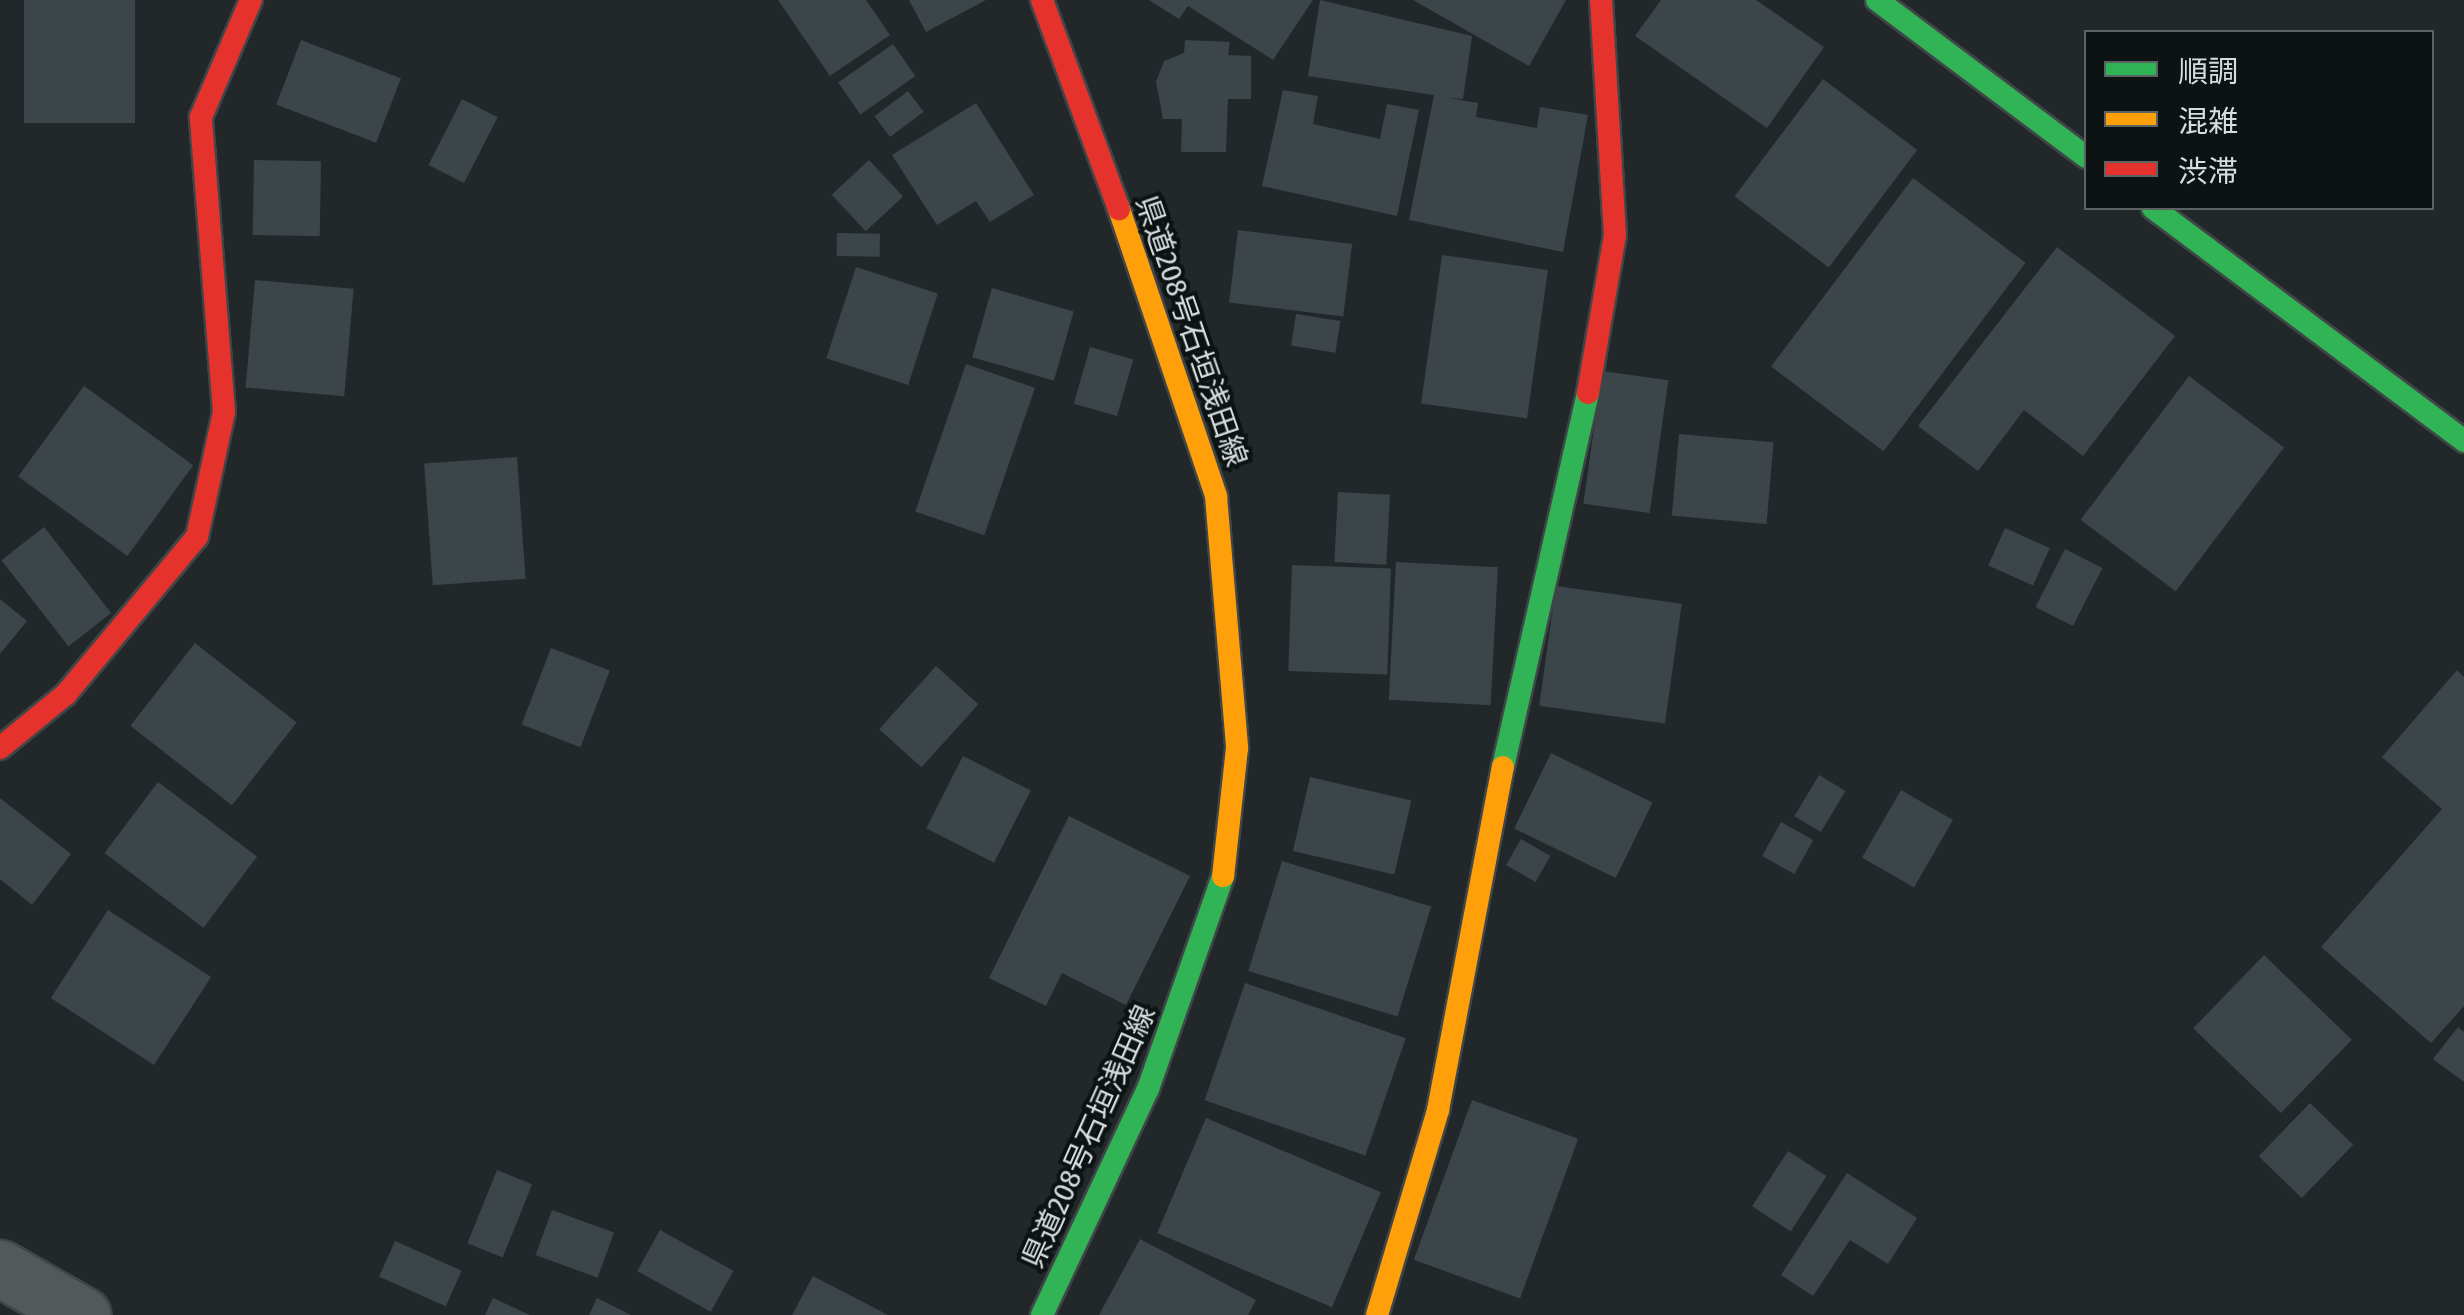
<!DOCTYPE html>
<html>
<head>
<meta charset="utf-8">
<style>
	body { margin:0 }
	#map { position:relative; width:2464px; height:1315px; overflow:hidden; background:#22282a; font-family:"Fira Sans Condensed","Noto Sans JP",sans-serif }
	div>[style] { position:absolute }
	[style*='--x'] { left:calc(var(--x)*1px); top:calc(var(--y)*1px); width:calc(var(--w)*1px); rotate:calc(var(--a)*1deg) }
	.building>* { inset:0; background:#3b454a; transform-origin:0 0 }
	.roads { filter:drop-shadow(2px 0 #404647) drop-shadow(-2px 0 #404647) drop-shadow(0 2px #404647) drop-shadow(0 -2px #404647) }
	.street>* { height:55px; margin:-27.5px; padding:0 27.5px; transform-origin:27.5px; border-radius:27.5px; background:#535859 }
	.fast>* { height:22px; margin:-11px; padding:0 11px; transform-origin:11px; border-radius:11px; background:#30b455 }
	.slow>* { height:22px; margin:-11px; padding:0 11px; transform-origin:11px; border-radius:11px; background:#ff9f0a }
	.jam>* { height:22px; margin:-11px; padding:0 11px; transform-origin:11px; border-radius:11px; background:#e5322d }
	span { translate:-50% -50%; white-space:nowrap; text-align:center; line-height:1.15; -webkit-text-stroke:8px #0d1213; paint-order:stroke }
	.street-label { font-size:30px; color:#d5ddde }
	.legend { position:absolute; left:2084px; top:30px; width:350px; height:180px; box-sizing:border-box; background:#0d1213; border:2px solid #5d6364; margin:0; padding:12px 18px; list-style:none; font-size:30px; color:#d5ddde }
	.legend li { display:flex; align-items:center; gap:20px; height:50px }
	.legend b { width:50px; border:2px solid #5d6364 }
</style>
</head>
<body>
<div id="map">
	<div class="building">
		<i style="left:24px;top:0;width:111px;height:123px"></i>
		<i style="clip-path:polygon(778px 0,866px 0,890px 35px,830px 76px)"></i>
		<i style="clip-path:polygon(909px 0,986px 0,926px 32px)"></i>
		<i style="clip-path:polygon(1149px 0,1313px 0,1273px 60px,1188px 6px,1179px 19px)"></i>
		<i style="clip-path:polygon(1320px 0,1472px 36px,1463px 99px,1448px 98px,1478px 103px,1476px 117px,1537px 128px,1540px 107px,1588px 115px,1563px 252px,1409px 220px,1434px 95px,1308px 76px)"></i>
		<i style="clip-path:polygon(1413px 0,1566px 0,1529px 66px)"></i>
		<i style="clip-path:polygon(1661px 0,1756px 0,1824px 47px,1767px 128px,1635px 36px)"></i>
		<i style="left:301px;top:40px;width:107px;height:69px;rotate:21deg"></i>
		<i style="clip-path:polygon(1185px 40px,1230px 42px,1228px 55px,1251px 56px,1251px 99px,1228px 99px,1226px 152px,1181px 152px,1182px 119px,1163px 119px,1156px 82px,1164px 61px,1184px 53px)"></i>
		<i style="left:893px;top:44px;width:39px;height:67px;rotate:55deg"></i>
		<i style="left:1823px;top:79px;width:118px;height:147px;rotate:37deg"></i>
		<i style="clip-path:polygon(1283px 90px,1318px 96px,1313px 124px,1380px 139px,1387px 104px,1419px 110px,1397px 216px,1262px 186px)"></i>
		<i style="left:908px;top:91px;width:26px;height:42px;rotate:53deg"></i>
		<i style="left:462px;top:99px;width:40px;height:74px;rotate:27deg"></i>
		<i style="clip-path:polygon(976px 103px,1034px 195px,990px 222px,976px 201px,937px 225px,892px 155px)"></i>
		<i style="left:254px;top:160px;width:67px;height:75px;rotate:1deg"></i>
		<i style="left:869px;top:160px;width:50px;height:51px;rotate:47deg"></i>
		<i style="left:1913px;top:178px;width:141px;height:236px;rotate:37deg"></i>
		<i style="left:1238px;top:230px;width:115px;height:73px;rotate:7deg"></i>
		<i style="left:837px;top:233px;width:43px;height:23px;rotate:1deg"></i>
		<i style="clip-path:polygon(2057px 247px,2175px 336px,2083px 456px,2024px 410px,1978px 471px,1918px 426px)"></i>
		<i style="left:1442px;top:255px;width:107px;height:150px;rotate:8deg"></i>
		<i style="left:856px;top:267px;width:86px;height:96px;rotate:18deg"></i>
		<i style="left:255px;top:280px;width:99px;height:108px;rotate:5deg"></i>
		<i style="left:992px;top:288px;width:85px;height:72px;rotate:16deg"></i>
		<i style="left:1296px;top:314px;width:45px;height:32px;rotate:9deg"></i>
		<i style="left:1090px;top:347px;width:45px;height:59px;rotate:16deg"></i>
		<i style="left:966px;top:364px;width:73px;height:156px;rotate:19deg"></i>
		<i style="left:1602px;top:371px;width:67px;height:134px;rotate:8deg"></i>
		<i style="left:2189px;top:376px;width:119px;height:180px;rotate:37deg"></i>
		<i style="left:84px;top:386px;width:135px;height:112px;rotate:36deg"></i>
		<i style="left:1679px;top:434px;width:95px;height:82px;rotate:5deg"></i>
		<i style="left:517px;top:457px;width:122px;height:93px;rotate:86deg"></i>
		<i style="left:1338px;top:492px;width:52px;height:70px;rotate:3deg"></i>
		<i style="left:44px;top:527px;width:109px;height:54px;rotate:52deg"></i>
		<i style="left:2005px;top:528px;width:49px;height:41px;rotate:24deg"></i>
		<i style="left:2065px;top:549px;width:42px;height:65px;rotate:27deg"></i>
		<i style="left:1396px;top:562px;width:102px;height:138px;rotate:3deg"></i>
		<i style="left:1292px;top:565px;width:99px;height:106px;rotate:2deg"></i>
		<i style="left:1556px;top:586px;width:127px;height:121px;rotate:8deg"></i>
		<i style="clip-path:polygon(0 599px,27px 621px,0 654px)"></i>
		<i style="left:195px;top:643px;width:129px;height:105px;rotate:38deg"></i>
		<i style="left:551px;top:648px;width:63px;height:82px;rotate:21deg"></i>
		<i style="left:936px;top:666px;width:57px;height:85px;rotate:42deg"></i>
		<i style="clip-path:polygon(2457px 670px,2464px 677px,2464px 1006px,2431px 1043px,2321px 947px,2442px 809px,2382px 757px)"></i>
		<i style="left:1551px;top:753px;width:113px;height:84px;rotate:26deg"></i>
		<i style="left:963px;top:756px;width:76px;height:81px;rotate:27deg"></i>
		<i style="left:1819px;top:775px;width:31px;height:48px;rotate:31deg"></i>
		<i style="left:1310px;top:777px;width:104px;height:76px;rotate:13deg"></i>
		<i style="left:158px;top:782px;width:124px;height:89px;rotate:37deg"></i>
		<i style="left:1901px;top:790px;width:60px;height:78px;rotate:30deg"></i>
		<i style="clip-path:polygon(0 798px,71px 854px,32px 905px,0 879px)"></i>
		<i style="clip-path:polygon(1069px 816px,1190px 876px,1126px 1005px,1062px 973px,1046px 1006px,989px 978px)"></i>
		<i style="left:1781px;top:822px;width:37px;height:39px;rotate:29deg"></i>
		<i style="left:1521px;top:839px;width:34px;height:30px;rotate:30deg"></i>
		<i style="left:1282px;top:861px;width:156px;height:115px;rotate:17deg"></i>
		<i style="left:108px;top:910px;width:123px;height:105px;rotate:33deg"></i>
		<i style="left:2264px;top:955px;width:122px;height:102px;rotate:44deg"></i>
		<i style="left:1245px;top:983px;width:170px;height:124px;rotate:19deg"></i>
		<i style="clip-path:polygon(2458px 1027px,2464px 1032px,2464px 1082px,2433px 1059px)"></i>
		<i style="left:1472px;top:1100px;width:113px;height:170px;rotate:20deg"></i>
		<i style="left:2310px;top:1103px;width:60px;height:74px;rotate:44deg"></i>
		<i style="left:1206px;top:1118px;width:190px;height:125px;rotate:23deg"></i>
		<i style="left:1788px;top:1151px;width:46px;height:66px;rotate:33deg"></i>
		<i style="left:497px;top:1170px;width:38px;height:79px;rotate:22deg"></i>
		<i style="clip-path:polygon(1847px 1173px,1917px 1218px,1888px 1264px,1850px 1240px,1813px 1296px,1781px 1275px)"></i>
		<i style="left:552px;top:1210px;width:66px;height:48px;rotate:20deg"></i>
		<i style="left:660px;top:1230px;width:84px;height:47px;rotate:29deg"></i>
		<i style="clip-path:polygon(1140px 1239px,1256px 1300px,1248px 1315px,1099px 1315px)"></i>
		<i style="left:395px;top:1241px;width:73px;height:39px;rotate:24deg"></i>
		<i style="clip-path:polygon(813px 1276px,888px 1315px,792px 1315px)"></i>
		<i style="clip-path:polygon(493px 1298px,530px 1315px,485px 1315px)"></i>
		<i style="clip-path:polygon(597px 1298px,631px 1315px,589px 1315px)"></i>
	</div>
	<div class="roads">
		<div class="street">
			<i style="--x:0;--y:1268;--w:95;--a:29.8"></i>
		</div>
		<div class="fast">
			<i style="--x:1877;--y:0;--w:261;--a:36.9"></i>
			<i style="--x:2153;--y:208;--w:389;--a:36.8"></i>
			<i style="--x:1503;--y:767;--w:384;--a:-77.2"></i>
			<i style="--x:1042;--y:1315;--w:250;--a:-64.9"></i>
			<i style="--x:1148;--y:1089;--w:226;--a:-70.6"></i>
		</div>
		<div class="slow">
			<i style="--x:1119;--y:209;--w:303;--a:71.3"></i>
			<i style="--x:1216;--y:496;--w:253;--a:85.2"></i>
			<i style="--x:1237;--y:748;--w:129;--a:96.2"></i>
			<i style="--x:1377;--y:1315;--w:214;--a:-73.4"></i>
			<i style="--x:1438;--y:1110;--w:349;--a:-79.3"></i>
		</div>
		<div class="jam">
			<i style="--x:1042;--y:0;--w:223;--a:69.8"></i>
			<i style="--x:1588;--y:393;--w:160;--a:-80.3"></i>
			<i style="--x:1615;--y:235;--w:235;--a:-93.4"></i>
			<i style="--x:0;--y:748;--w:85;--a:-39.3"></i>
			<i style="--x:66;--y:694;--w:204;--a:-50.2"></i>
			<i style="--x:197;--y:537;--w:128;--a:-77.8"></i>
			<i style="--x:224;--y:412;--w:296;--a:-94.5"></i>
			<i style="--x:201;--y:117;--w:127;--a:-66.9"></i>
		</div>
	</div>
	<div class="street-label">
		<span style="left:1191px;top:331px;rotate:71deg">県道208号石垣浅田線</span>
		<span style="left:1089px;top:1137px;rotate:-66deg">県道208号石垣浅田線</span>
	</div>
	<ul class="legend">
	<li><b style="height:12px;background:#30b455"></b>順調</li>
	<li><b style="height:12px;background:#ff9f0a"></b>混雑</li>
	<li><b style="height:12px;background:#e5322d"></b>渋滞</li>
	</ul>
</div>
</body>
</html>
